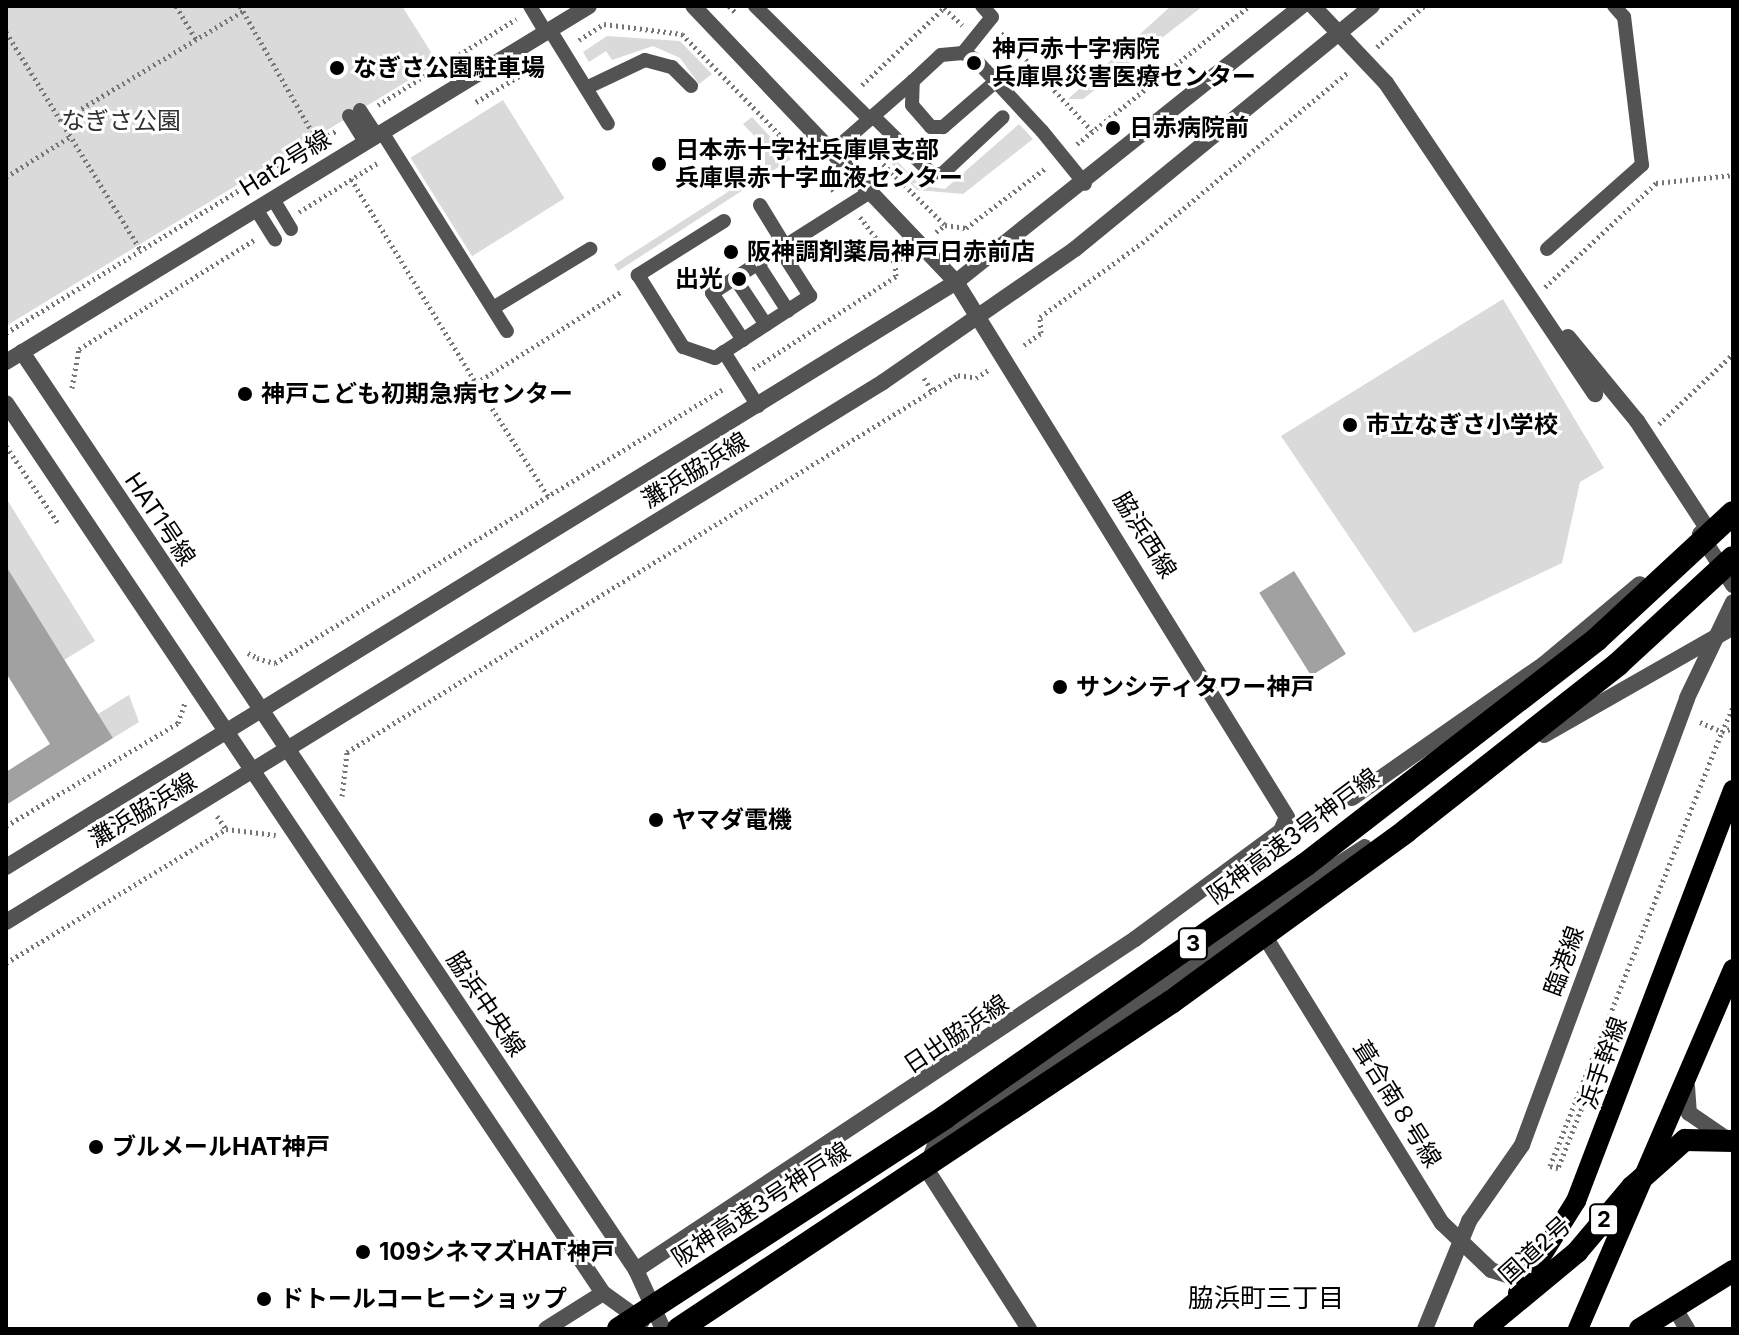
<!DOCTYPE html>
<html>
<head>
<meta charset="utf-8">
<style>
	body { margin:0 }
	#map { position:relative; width:1739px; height:1335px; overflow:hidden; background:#fff; font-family:Inter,"Noto Sans JP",sans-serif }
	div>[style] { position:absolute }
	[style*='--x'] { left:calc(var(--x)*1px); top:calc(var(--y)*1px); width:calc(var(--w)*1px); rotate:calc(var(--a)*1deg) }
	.green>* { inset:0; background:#dadada; transform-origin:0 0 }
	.water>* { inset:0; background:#a1a1a1; transform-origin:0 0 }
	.path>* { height:5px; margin-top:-2.5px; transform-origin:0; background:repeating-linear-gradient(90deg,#757575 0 2px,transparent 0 6px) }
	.service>* { height:14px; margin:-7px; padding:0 7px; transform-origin:7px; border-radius:7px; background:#535353 }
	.pedestrian>* { height:16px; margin:-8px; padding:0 8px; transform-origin:8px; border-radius:8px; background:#535353 }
	.minor>* { height:16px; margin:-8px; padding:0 8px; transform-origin:8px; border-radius:8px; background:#535353 }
	.tertiary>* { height:16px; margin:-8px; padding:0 8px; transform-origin:8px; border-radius:8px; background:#535353 }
	.primary>* { height:20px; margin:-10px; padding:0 10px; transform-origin:10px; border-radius:10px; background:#000 }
	.trunk>* { height:22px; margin:-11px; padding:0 11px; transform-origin:11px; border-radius:11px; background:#000 }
	.motorway>* { height:24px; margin:-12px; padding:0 12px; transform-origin:12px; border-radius:12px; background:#000 }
	.dots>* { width:22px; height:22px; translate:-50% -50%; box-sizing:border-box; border:4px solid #fff; border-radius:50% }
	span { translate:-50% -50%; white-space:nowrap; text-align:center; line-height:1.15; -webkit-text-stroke:6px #fff; paint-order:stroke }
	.shield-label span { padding:2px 6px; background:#fff; border:2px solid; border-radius:6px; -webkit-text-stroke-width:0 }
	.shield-label { font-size:22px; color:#000; font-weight:700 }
	.poi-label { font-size:24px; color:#000; font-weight:700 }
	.left { translate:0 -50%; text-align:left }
	.right { translate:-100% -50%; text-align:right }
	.park-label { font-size:24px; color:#313131 }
	.street-label { font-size:24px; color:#000 }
	.neighbourhood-label { font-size:26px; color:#000 }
	.frame { position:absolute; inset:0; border:8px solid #000; pointer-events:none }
</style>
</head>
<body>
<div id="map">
	<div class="green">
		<i style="clip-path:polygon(6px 6px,402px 6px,434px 57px,432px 66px,6px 326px)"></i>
		<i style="clip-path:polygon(1171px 6px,1203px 6px,1083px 99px,1068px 99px)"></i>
		<i style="clip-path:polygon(607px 36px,680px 41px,712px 74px,699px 84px,680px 58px,653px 46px,612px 60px,606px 51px,589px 62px,583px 52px)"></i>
		<i style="left:503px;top:100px;width:116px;height:109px;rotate:58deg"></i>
		<i style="clip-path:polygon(752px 117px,791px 159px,618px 271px,614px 265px,765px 168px,765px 147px,743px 124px)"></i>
		<i style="clip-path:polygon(1019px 124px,1033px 139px,963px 194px,917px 190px,875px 147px,880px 143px,920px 185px,945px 189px)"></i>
		<i style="clip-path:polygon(1503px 299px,1604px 468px,1580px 482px,1562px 563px,1414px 633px,1281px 436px)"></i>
		<i style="clip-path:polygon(6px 498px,95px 641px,64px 660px,6px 566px)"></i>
		<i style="clip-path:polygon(129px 695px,139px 722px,113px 738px,98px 714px)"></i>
	</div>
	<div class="water">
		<i style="clip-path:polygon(6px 566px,113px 738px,6px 805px,6px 772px,50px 744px,6px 673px)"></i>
		<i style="left:1294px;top:571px;width:98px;height:41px;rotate:58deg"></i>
	</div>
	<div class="path">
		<i style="--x:176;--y:6;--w:39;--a:59"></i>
		<i style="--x:240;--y:6;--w:157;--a:60.2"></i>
		<i style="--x:729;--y:6;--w:11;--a:45"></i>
		<i style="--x:6;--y:32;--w:257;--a:58.3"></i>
		<i style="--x:1001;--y:33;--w:135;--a:47.1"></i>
		<i style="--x:579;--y:40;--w:30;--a:-33"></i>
		<i style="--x:604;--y:24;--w:79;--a:7.3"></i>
		<i style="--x:682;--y:34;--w:221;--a:45.9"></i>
		<i style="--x:1377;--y:47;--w:62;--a:-41.1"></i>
		<i style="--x:862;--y:85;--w:112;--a:-43.2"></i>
		<i style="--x:944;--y:8;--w:25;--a:43"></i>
		<i style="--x:476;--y:102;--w:82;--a:-31"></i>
		<i style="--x:378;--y:105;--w:163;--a:-31.9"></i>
		<i style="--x:61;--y:121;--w:213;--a:-31.1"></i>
		<i style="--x:1077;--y:144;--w:221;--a:-38.7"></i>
		<i style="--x:866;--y:147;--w:110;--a:44.6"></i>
		<i style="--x:6;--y:177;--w:77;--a:-32.2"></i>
		<i style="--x:351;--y:179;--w:239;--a:58.5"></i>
		<i style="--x:476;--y:383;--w:173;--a:-32.2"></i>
		<i style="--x:299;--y:212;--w:94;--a:-32"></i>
		<i style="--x:860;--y:217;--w:58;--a:52.7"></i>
		<i style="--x:936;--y:232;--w:11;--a:-38"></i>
		<i style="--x:945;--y:225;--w:21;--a:8"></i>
		<i style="--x:966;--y:228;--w:101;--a:-37"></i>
		<i style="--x:1545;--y:287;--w:152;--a:-43.1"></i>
		<i style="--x:1656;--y:183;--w:77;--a:-5.9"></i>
		<i style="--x:6;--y:333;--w:387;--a:-31.5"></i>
		<i style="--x:1024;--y:345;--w:21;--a:-35"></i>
		<i style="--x:1041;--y:333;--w:16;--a:-94"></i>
		<i style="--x:1040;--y:317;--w:126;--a:-36"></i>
		<i style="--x:1142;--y:243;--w:268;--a:-39.7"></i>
		<i style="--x:753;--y:369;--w:171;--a:-33"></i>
		<i style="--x:896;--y:276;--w:13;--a:-94"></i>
		<i style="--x:895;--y:263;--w:13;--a:-39"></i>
		<i style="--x:924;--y:378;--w:17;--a:59"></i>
		<i style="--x:476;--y:383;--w:134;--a:57.5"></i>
		<i style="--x:72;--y:388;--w:40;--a:-80"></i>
		<i style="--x:79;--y:349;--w:206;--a:-31.9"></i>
		<i style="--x:1659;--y:424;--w:102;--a:-43.4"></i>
		<i style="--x:6;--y:446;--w:93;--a:56"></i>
		<i style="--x:248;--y:653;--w:11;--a:27"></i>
		<i style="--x:257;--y:658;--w:19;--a:16"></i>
		<i style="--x:275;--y:663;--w:527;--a:-31.43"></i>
		<i style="--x:1700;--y:722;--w:24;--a:24"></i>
		<i style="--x:1722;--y:732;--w:27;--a:-66"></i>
		<i style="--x:342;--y:796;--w:44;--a:-83.5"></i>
		<i style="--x:347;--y:752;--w:718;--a:-31.68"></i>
		<i style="--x:958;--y:375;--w:18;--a:9"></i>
		<i style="--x:976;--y:378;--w:17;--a:-33"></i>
		<i style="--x:217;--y:816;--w:16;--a:55"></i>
		<i style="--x:6;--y:826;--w:200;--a:-30.9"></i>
		<i style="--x:178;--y:723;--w:21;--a:-71"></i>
		<i style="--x:6;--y:963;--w:258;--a:-31.3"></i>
		<i style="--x:226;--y:829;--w:50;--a:6.8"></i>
		<i style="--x:1606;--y:1066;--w:7;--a:-164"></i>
		<i style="--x:1599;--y:1064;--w:112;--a:111.5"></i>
		<i style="--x:1558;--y:1168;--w:8;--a:-166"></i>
		<i style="--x:1550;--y:1166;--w:467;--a:-68.4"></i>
		<i style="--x:1722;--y:732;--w:12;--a:-20"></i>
	</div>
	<div class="service">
		<i style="--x:530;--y:6;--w:31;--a:59"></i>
		<i style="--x:755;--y:6;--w:161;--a:44.7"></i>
		<i style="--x:550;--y:30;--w:110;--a:58.3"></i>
		<i style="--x:963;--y:53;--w:46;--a:-51.1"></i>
		<i style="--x:992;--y:17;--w:15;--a:-132"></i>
		<i style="--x:995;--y:82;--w:69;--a:139.1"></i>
		<i style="--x:943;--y:127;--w:12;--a:180"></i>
		<i style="--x:931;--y:127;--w:29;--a:-131"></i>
		<i style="--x:912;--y:105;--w:24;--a:-88"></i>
		<i style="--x:913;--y:81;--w:38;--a:-43"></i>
		<i style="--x:941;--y:55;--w:22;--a:-5"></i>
		<i style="--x:963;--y:53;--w:13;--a:27"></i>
		<i style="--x:975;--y:59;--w:98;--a:47.1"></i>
		<i style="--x:1042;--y:131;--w:68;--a:50.9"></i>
		<i style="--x:586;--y:88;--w:65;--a:-25.4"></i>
		<i style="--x:645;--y:60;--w:28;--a:15"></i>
		<i style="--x:672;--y:67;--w:27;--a:45"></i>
		<i style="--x:360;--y:110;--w:30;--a:57"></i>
		<i style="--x:349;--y:116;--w:31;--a:58"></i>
		<i style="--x:873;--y:116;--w:83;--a:44.5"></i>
		<i style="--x:932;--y:174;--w:10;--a:0"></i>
		<i style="--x:942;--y:174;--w:83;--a:-43.1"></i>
		<i style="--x:382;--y:132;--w:235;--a:57.9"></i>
		<i style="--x:832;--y:152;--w:108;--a:-41.2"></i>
		<i style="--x:273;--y:199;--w:35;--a:59"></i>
		<i style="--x:760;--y:205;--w:48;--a:58.6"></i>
		<i style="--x:785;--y:246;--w:101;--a:-32.4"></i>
		<i style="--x:256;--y:209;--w:36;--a:58"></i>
		<i style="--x:724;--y:221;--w:102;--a:147.9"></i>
		<i style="--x:638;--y:275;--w:85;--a:58"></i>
		<i style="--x:683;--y:347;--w:34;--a:19"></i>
		<i style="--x:715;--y:358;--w:11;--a:-34"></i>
		<i style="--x:724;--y:352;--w:64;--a:57.8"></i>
		<i style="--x:1547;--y:249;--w:127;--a:-41.5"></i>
		<i style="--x:1642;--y:165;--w:149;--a:-96.9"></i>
		<i style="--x:1624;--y:17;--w:15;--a:-132"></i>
		<i style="--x:757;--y:263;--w:57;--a:57.1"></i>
		<i style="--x:735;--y:278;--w:56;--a:56.6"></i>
		<i style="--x:493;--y:308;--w:114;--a:-31.3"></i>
		<i style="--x:743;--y:340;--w:56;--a:-123.4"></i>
		<i style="--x:712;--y:293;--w:81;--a:-32.9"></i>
		<i style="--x:724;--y:352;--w:103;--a:-33.1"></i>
		<i style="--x:810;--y:296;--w:56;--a:-122.6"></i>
		<i style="--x:780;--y:249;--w:6;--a:-31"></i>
	</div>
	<div class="pedestrian">
		<i style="--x:1313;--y:6;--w:106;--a:46.5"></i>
		<i style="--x:1386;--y:83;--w:375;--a:56.1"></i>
		<i style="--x:1568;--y:337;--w:109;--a:50.6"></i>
		<i style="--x:1637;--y:421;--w:128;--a:56.8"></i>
		<i style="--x:1707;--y:528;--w:9;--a:139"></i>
		<i style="--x:1700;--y:534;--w:61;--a:57.1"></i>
		<i style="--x:1352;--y:798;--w:233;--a:-34.9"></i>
		<i style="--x:1543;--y:665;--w:126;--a:-39.9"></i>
		<i style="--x:1425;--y:1329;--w:117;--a:-67.8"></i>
		<i style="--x:1469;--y:1221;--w:93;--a:-55.1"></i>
		<i style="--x:1522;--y:1145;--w:476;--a:-69.7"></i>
		<i style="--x:1687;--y:698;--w:106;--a:-64.4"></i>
	</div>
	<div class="minor">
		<i style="--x:1259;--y:927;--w:348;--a:58.3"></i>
		<i style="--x:1442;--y:1223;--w:68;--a:43.8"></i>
		<i style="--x:1491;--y:1270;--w:38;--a:18"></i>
		<i style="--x:1687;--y:1086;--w:27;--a:86"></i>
		<i style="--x:1689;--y:1113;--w:42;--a:34.4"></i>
		<i style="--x:928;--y:1164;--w:23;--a:-70"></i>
		<i style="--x:936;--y:1142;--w:388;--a:-35"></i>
		<i style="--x:927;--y:1170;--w:189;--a:57.3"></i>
		<i style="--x:1674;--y:1307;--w:26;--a:59"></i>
	</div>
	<div class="tertiary">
		<i style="--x:22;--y:352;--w:1104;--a:56.22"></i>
		<i style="--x:636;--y:1270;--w:65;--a:65.4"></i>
		<i style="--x:6;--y:362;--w:683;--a:-31.41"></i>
		<i style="--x:6;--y:403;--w:1072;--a:56.15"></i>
		<i style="--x:603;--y:1293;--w:48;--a:35.7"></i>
		<i style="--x:1544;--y:735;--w:218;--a:-29.7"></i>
		<i style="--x:6;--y:867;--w:1116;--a:-31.62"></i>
		<i style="--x:956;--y:282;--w:443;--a:-38.6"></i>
		<i style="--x:1254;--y:919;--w:132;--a:-33"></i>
		<i style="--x:6;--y:922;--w:1030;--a:-31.62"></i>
		<i style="--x:883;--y:382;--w:234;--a:-34.7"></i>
		<i style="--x:1075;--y:249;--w:384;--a:-39.3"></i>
		<i style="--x:636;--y:1270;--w:599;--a:-33.56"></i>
		<i style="--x:1135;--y:939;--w:182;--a:-36.5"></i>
		<i style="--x:1281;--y:831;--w:15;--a:-67"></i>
		<i style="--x:1287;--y:817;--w:629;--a:-121.74"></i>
		<i style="--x:956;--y:282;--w:381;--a:-133.6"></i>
		<i style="--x:546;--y:1329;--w:67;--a:-32.3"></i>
	</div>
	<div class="primary">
		<i style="--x:1518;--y:1293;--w:109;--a:-57.8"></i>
		<i style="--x:1576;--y:1201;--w:440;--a:-69.1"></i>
		<i style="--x:1578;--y:1329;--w:392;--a:-66.7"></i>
	</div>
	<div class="trunk">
		<i style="--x:1484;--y:1329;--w:121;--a:-39.6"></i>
		<i style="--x:1577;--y:1252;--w:85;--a:-49.8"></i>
		<i style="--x:1632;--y:1187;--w:71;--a:-41.6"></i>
		<i style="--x:1685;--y:1140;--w:48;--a:1.2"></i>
		<i style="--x:1640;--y:1329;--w:110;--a:-31.9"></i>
	</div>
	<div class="motorway">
		<i style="--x:619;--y:1329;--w:389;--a:-33"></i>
		<i style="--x:945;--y:1117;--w:439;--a:-35"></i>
		<i style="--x:1305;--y:865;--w:369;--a:-37.7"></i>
		<i style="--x:1597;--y:639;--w:185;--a:-42.8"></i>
		<i style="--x:679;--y:1329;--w:591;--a:-33.61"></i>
		<i style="--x:1171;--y:1002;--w:291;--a:-36"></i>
		<i style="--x:1406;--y:831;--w:270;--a:-38.2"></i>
		<i style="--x:1618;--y:664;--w:156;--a:-42.7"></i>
	</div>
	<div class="dots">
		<i style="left:974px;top:63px;background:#000"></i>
		<i style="left:337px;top:68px;background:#000"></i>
		<i style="left:1113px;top:128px;background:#000"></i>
		<i style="left:659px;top:164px;background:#000"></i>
		<i style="left:731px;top:252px;background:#000"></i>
		<i style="left:739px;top:279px;background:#000"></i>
		<i style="left:245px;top:394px;background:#000"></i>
		<i style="left:1350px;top:425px;background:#000"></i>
		<i style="left:1060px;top:687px;background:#000"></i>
		<i style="left:656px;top:820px;background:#000"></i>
		<i style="left:96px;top:1147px;background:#000"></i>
		<i style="left:363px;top:1252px;background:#000"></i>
		<i style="left:264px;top:1299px;background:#000"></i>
	</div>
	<div class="shield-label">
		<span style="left:1193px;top:944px">3</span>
		<span style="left:1604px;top:1220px">2</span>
	</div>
	<div class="poi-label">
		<span class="left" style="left:992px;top:63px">神戸赤十字病院<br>兵庫県災害医療センター</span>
		<span class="left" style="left:353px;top:68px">なぎさ公園駐車場</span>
		<span class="left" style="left:1129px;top:128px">日赤病院前</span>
		<span class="left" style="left:675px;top:164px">日本赤十字社兵庫県支部<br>兵庫県赤十字血液センター</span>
		<span class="left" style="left:747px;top:252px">阪神調剤薬局神戸日赤前店</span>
		<span class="right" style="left:723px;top:279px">出光</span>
		<span class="left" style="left:261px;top:394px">神戸こども初期急病センター</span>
		<span class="left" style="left:1366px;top:425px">市立なぎさ小学校</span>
		<span class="left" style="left:1076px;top:687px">サンシティタワー神戸</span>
		<span class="left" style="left:672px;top:820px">ヤマダ電機</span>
		<span class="left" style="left:112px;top:1147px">ブルメールHAT神戸</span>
		<span class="left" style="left:379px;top:1252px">109シネマズHAT神戸</span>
		<span class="left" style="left:280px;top:1299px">ドトールコーヒーショップ</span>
	</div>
	<div class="park-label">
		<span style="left:121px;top:121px">なぎさ公園</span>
	</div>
	<div class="street-label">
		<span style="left:285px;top:163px;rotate:-32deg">Hat2号線</span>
		<span style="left:695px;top:470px;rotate:-32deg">灘浜脇浜線</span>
		<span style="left:160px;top:519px;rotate:56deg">HAT1号線</span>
		<span style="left:1145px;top:535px;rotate:58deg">脇浜西線</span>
		<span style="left:143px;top:810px;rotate:-31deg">灘浜脇浜線</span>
		<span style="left:1293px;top:836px;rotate:-37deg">阪神高速3号神戸線</span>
		<span style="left:1564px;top:961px;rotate:-70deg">臨港線</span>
		<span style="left:486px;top:1004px;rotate:56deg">脇浜中央線</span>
		<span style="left:956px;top:1034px;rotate:-34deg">日出脇浜線</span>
		<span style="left:1603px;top:1063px;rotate:-70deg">浜手幹線</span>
		<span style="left:1397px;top:1104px;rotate:58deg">葺合南８号線</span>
		<span style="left:761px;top:1204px;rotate:-33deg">阪神高速3号神戸線</span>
		<span style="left:1535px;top:1250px;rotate:-42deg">国道2号</span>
	</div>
	<div class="neighbourhood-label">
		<span style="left:1266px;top:1298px">脇浜町三丁目</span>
	</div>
	<div class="frame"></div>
</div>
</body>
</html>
